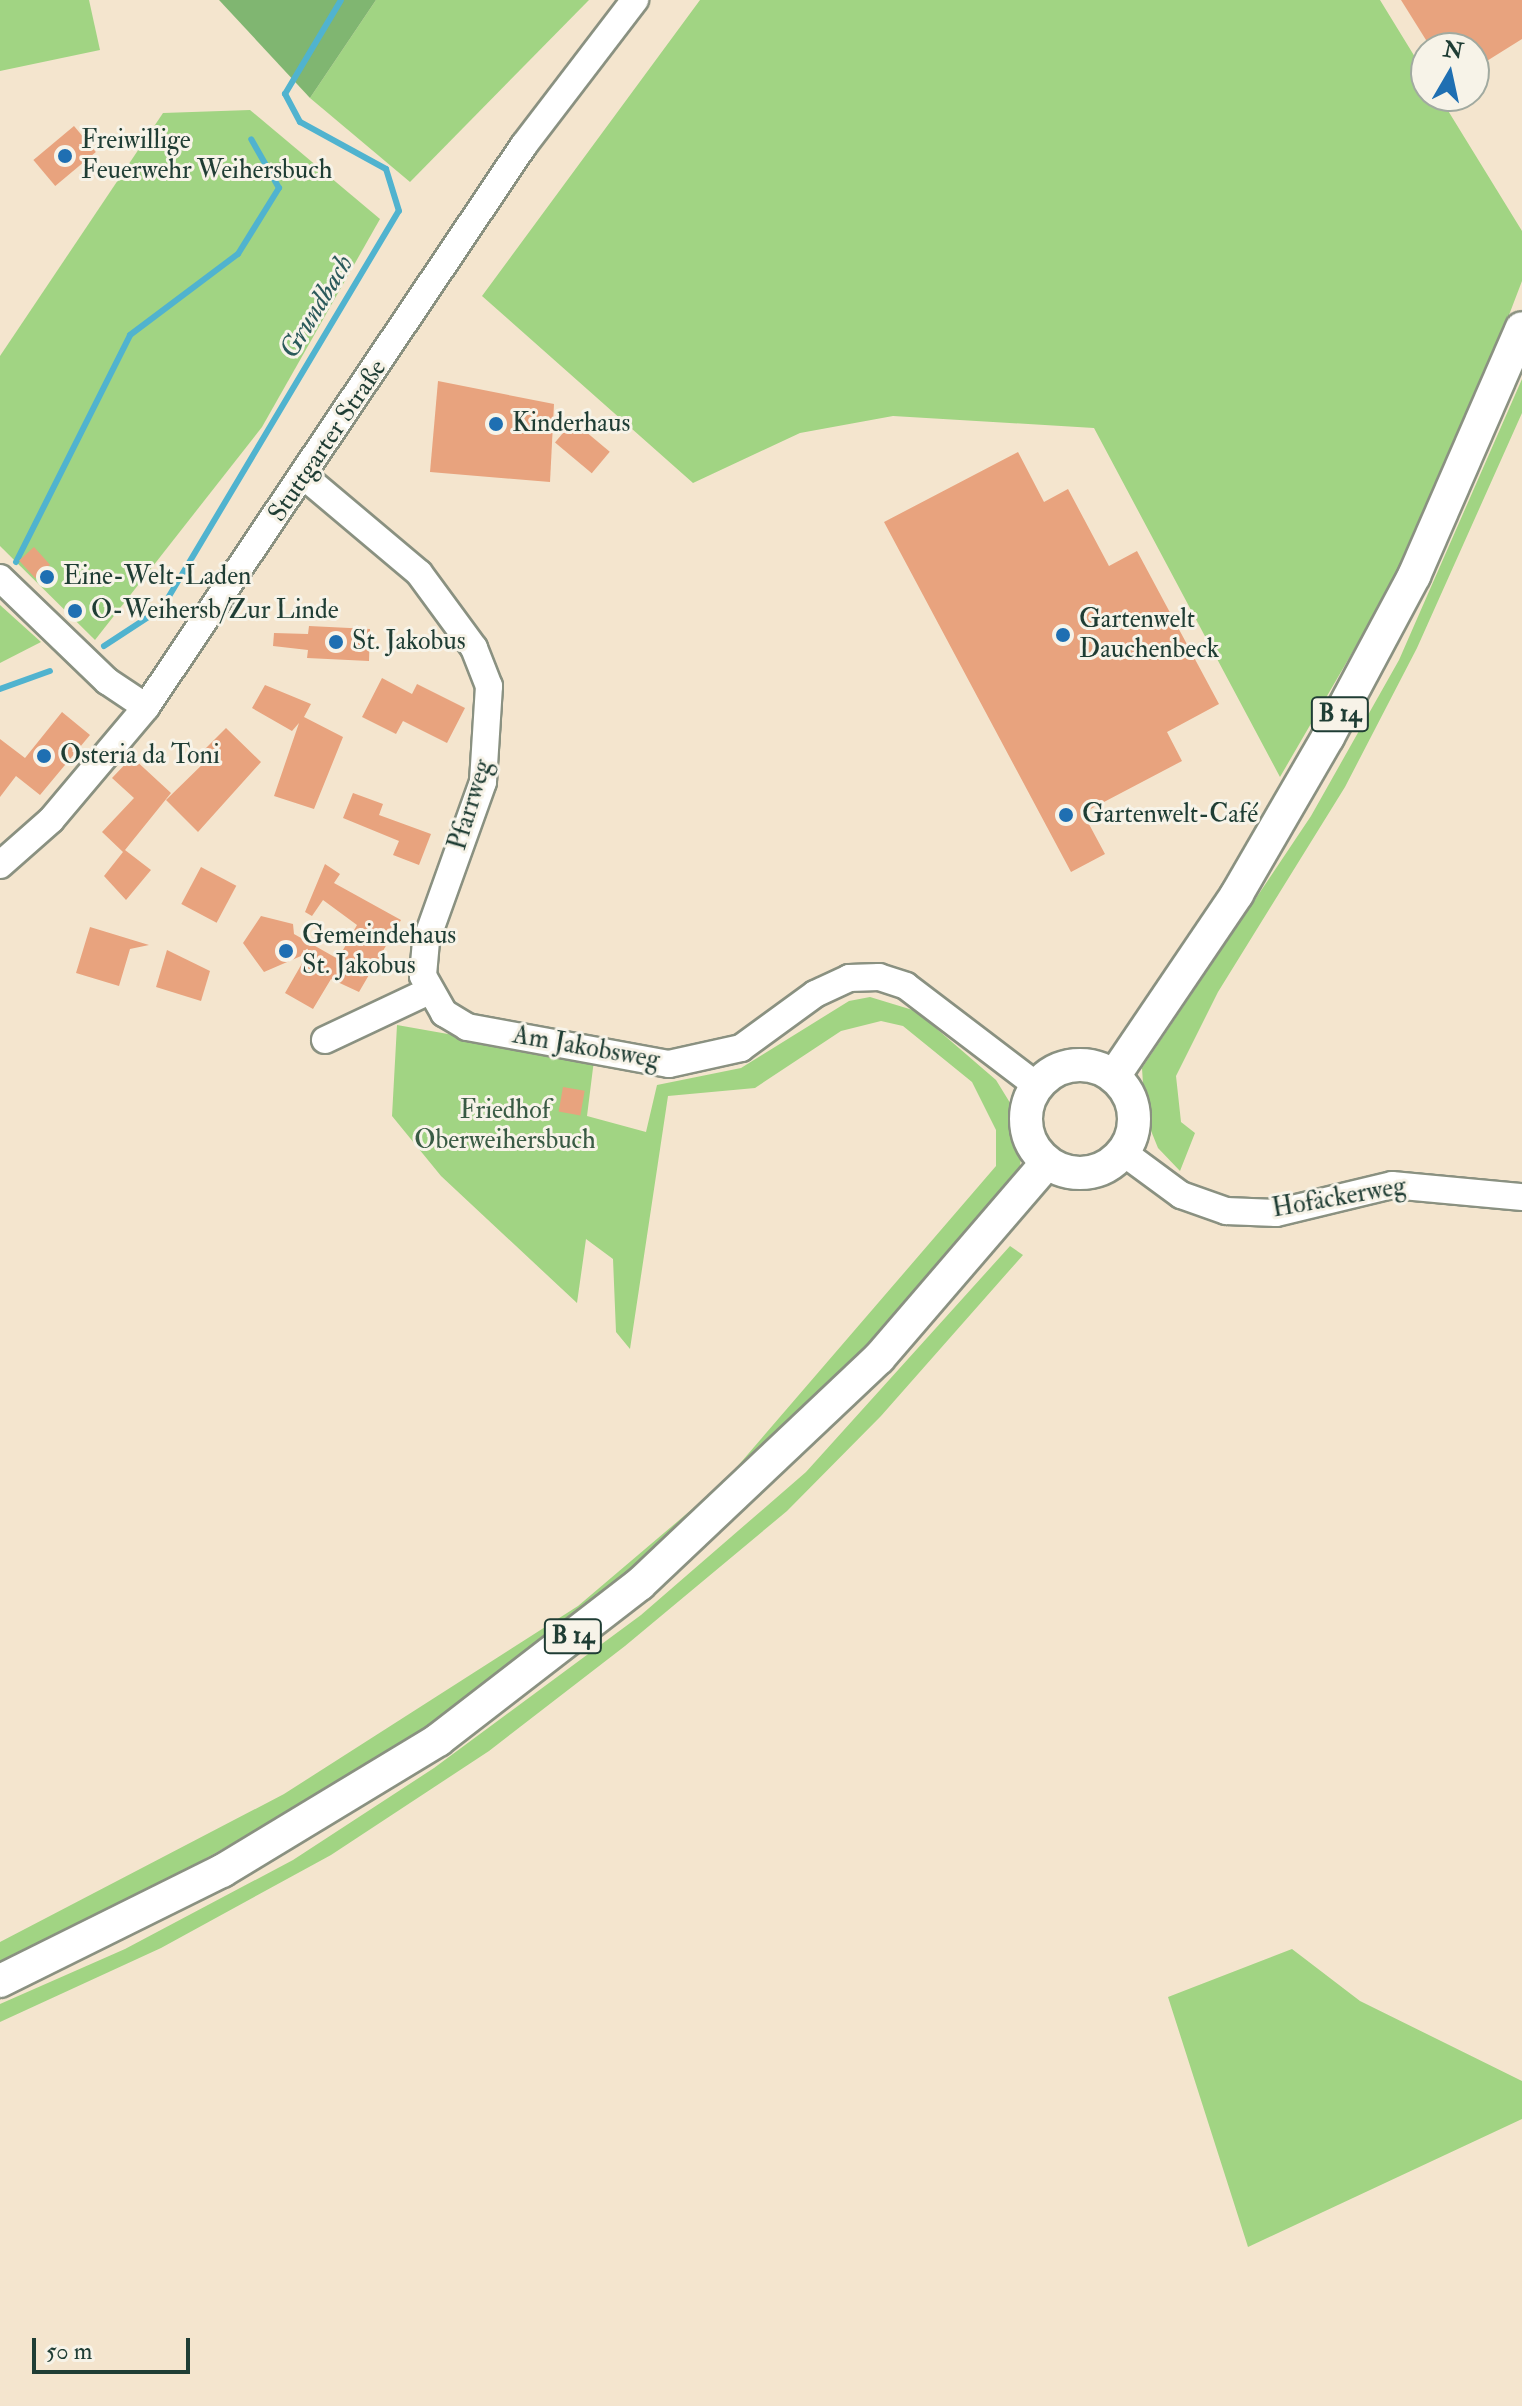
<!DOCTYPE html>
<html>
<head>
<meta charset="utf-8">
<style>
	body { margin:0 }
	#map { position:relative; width:1522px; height:2406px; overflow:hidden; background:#f4e5ce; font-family:"IM FELL Double Pica",serif }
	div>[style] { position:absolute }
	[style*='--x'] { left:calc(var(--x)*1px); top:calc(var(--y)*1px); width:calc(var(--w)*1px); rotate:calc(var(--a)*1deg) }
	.green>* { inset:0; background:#a1d483 }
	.forest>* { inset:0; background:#80b671 }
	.stream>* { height:6px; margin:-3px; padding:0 3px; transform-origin:3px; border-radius:3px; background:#50b3cf }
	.building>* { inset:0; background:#e8a37e; transform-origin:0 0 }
	.roads { filter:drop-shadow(2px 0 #8a9181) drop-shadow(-2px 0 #8a9181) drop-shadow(0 2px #8a9181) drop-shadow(0 -2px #8a9181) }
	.minor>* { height:26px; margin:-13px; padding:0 13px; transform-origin:13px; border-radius:13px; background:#fff }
	.major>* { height:32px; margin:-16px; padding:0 16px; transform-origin:16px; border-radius:16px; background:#fff }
	.major>.ring { margin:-16px; padding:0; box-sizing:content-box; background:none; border:32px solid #fff; border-radius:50% }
	.dots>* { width:22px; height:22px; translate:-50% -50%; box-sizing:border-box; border:4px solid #f7f3e8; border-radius:50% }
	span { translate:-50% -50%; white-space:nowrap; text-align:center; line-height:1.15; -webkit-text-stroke:6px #f7f3e8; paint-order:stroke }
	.shield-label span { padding:2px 6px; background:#f7f3e8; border:2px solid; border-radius:6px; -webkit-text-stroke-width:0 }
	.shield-label { font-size:24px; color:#1f3d34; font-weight:700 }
	.poi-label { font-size:26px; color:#1f3d34 }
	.left { translate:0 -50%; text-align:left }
	.street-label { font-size:26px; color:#1f3d34 }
	.park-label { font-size:26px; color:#395b44 }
	.water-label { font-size:28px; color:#2b5a5b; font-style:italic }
	.north { position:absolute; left:1410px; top:32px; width:80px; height:80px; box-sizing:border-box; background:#f7f3e8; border:2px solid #a1aaa0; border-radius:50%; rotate:9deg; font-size:22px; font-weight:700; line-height:32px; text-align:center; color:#1f3d34 }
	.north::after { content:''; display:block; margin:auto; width:28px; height:36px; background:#1f6fb2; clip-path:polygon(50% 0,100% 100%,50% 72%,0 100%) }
	.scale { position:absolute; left:32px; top:2338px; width:158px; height:36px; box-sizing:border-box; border:4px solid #1f3d34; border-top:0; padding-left:10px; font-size:24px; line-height:28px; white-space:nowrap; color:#1f3d34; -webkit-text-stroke:6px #f7f3e8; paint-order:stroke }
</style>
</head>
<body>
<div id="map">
	<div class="green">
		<i style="clip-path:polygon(0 0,89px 0,100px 50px,0 71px)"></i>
		<i style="clip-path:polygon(376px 0,589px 0,410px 182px,310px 98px)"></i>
		<i style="clip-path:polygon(700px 0,1380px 0,1426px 75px,1426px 96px,1439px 96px,1522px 231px,1522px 281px,1467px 425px,1399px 572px,1280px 777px,1094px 428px,893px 416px,800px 433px,693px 483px,482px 296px)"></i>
		<i style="clip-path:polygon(250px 110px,380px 219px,262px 427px,95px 640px,0 546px,0 356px,163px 113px)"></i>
		<i style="clip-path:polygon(1522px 379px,1522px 413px,1417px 648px,1345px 787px,1218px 992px,1176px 1076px,1181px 1122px,1195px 1133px,1180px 1171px,1158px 1148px,1145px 1116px,1142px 1068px,1311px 816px,1399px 660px)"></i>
		<i style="clip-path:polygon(0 605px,41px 642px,0 663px)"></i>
		<i style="clip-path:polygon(870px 997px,916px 1011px,996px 1080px,1025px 1127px,1019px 1174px,892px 1332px,623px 1594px,374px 1764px,53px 1944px,0 1963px,0 1942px,284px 1794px,578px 1606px,724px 1482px,996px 1166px,996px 1130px,972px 1082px,903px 1026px,881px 1021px,841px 1031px,755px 1088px,668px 1096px,630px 1349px,616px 1332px,613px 1259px,586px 1239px,577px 1303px,441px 1176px,392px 1116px,397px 1025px,594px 1060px,587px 1116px,646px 1132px,657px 1085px,741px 1068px,849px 1001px)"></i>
		<i style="clip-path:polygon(1010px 1246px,1023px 1255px,881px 1416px,787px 1511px,625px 1646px,489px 1751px,331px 1855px,161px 1948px,0 2022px,0 2004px,125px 1949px,293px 1860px,434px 1768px,641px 1615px,806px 1472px)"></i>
		<i style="clip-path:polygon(1292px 1949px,1360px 2001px,1522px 2081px,1522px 2119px,1248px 2247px,1168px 1997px)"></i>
	</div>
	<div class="forest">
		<i style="clip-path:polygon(219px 0,376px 0,310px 98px)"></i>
	</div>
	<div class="stream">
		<i style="--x:16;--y:562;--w:254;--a:-63.3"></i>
		<i style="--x:130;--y:335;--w:135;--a:-36.9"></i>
		<i style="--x:238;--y:254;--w:78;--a:-58.2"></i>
		<i style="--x:279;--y:188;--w:56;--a:-119.7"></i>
		<i style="--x:104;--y:646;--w:69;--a:-33.2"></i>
		<i style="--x:162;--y:608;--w:462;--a:-59.2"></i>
		<i style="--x:399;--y:211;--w:44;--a:-107.2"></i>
		<i style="--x:386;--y:169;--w:98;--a:-151.3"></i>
		<i style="--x:300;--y:122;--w:32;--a:-118"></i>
		<i style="--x:285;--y:94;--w:109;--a:-59.2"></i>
		<i style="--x:0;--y:689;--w:53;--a:-19.8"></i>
	</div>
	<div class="building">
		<i style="clip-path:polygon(1401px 0,1522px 0,1522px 39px,1474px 69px,1474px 48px,1431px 48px)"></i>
		<i style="left:74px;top:126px;width:34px;height:53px;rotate:50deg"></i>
		<i style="clip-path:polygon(438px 381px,554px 404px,550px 482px,430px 472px)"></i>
		<i style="left:573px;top:421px;width:48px;height:28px;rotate:40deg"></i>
		<i style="clip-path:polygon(1018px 452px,1044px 502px,1068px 489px,1109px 566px,1137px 551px,1219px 704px,1167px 732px,1182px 761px,1083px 813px,1105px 854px,1071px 872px,884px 522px)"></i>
		<i style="left:34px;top:547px;width:24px;height:20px;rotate:48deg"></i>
		<i style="clip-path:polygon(309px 626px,370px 629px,369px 661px,307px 658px,308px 650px,273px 646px,274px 633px,308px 634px)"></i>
		<i style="clip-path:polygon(382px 678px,412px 694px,417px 684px,465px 708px,447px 743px,403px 721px,396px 734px,362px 717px)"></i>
		<i style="clip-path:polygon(265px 685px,311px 704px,304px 717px,343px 737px,314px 809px,274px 796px,299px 723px,292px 731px,252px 708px)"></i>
		<i style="clip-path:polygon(62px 712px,90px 735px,40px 795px,16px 776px,0 797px,0 739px,25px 758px)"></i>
		<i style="clip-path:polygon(226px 728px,261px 762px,198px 832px,166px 800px,211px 756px,205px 749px)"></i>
		<i style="clip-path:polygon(132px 757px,171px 793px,125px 850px,151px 870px,126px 900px,104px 876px,123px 852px,102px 832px,134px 798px,112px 778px)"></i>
		<i style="clip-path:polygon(353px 793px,383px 804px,379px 815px,431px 834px,419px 865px,393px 855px,399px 841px,343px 818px)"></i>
		<i style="clip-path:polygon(325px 864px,340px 874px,334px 883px,401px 920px,359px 992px,331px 979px,313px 1009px,285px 993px,308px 953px,264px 972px,243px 943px,261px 916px,293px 924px,294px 934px,338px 959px,357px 925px,323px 900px,312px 916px,305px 912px)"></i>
		<i style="left:201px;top:867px;width:40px;height:42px;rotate:28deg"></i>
		<i style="clip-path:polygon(90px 927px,149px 945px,130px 949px,119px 986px,76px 973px)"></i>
		<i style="clip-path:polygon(167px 950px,210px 971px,201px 1001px,156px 987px)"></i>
		<i style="left:563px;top:1087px;width:22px;height:25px;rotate:10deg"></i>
	</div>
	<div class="roads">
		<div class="minor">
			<i style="--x:305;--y:477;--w:149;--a:40.1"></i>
			<i style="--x:419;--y:573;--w:93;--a:53.7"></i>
			<i style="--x:474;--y:648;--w:41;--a:68.5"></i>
			<i style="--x:489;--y:686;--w:96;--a:93.6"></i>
			<i style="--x:483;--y:782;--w:169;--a:109.7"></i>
			<i style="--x:426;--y:941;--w:35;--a:95"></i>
			<i style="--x:423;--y:976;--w:43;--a:60.4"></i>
			<i style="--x:444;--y:1013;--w:27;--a:31"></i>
			<i style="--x:467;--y:1027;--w:205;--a:10.4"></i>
			<i style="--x:669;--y:1064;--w:74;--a:-12.5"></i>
			<i style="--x:741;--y:1048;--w:92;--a:-36.1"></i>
			<i style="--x:815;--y:994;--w:38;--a:-25"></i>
			<i style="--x:849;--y:978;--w:30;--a:-2"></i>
			<i style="--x:879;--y:977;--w:28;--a:18"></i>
			<i style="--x:906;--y:986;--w:163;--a:37.3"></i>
			<i style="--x:0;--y:578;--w:149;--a:43.9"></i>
			<i style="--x:107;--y:681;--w:47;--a:33.7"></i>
			<i style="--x:0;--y:865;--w:68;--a:-41.4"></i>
			<i style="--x:51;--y:820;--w:148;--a:-49.9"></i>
			<i style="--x:146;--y:707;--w:677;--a:-56.08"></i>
			<i style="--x:524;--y:145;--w:183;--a:-52.6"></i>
			<i style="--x:325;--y:1040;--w:115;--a:-25.2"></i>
			<i style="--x:1124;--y:1153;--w:71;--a:36.4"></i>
			<i style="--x:1181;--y:1195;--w:48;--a:19.6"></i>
			<i style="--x:1226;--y:1211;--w:50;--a:2.3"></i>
			<i style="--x:1276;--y:1213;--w:119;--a:-13.6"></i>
			<i style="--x:1392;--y:1185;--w:131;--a:5.3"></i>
		</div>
		<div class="major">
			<i class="ring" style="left:1026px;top:1065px;width:76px;height:76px"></i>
			<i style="--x:1114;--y:1076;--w:220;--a:-55.9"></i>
			<i style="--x:1237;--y:894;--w:181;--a:-59.9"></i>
			<i style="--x:1328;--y:737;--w:183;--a:-61.9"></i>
			<i style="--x:1414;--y:576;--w:270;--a:-66.5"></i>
			<i style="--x:0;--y:1981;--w:248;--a:-26.4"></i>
			<i style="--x:222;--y:1871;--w:253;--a:-31.2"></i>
			<i style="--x:438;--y:1740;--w:255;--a:-37.7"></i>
			<i style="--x:640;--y:1584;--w:329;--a:-43.4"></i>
			<i style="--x:879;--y:1358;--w:257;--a:-49.3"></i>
		</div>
	</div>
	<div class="dots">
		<i style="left:65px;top:156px;background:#1f6fb2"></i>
		<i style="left:496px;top:424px;background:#1f6fb2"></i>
		<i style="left:47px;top:577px;background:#1f6fb2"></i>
		<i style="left:75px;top:611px;background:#1f6fb2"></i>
		<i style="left:1063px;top:635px;background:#1f6fb2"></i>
		<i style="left:336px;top:642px;background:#1f6fb2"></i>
		<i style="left:44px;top:756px;background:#1f6fb2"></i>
		<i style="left:1066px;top:815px;background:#1f6fb2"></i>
		<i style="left:286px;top:951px;background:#1f6fb2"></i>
	</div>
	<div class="shield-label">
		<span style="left:1340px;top:714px">B 14</span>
		<span style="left:573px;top:1636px">B 14</span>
	</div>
	<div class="poi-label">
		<span class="left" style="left:81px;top:156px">Freiwillige<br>Feuerwehr Weihersbuch</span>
		<span class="left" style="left:512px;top:424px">Kinderhaus</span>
		<span class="left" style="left:63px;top:577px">Eine-Welt-Laden</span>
		<span class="left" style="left:91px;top:611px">O-Weihersb/Zur Linde</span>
		<span class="left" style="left:1079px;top:635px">Gartenwelt<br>Dauchenbeck</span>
		<span class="left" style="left:352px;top:642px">St. Jakobus</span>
		<span class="left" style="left:60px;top:756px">Osteria da Toni</span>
		<span class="left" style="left:1082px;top:815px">Gartenwelt-Café</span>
		<span class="left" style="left:302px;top:951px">Gemeindehaus<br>St. Jakobus</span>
	</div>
	<div class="street-label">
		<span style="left:328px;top:441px;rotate:-56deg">Stuttgarter Straße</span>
		<span style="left:471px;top:805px;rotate:-73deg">Pfarrweg</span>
		<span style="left:586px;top:1048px;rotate:10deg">Am Jakobsweg</span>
		<span style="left:1339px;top:1198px;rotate:-10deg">Hofäckerweg</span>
	</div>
	<div class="park-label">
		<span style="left:505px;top:1126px">Friedhof<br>Oberweihersbuch</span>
	</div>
	<div class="water-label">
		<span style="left:317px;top:307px;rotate:-59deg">Grundbach</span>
	</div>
	<div class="north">N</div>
	<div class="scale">50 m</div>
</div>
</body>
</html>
